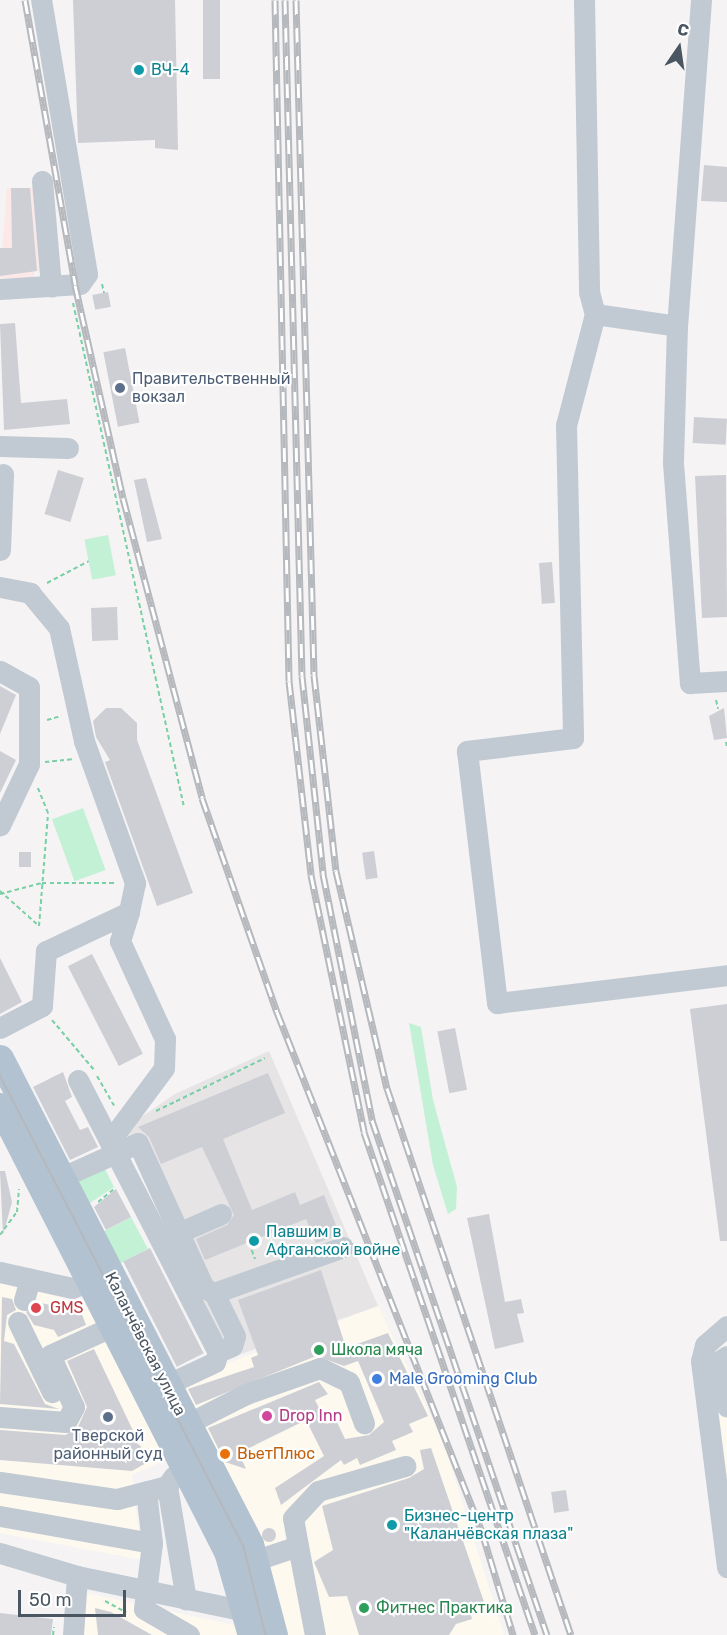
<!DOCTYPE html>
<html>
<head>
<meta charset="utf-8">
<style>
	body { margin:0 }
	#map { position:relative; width:727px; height:1635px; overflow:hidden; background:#f5f3f3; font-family:Rubik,sans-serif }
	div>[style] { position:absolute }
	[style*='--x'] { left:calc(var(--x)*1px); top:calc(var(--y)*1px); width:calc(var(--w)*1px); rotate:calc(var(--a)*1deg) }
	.commercial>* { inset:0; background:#fdf9ef }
	.education>* { inset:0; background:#e6e4e5 }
	.medical>* { inset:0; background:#fce8e6 }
	.green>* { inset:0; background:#c3f1d5; transform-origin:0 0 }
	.building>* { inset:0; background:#cdcfd5; transform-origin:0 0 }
	.round { border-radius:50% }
	.path>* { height:2px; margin-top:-1px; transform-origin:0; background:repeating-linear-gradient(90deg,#7ad0a6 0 4.5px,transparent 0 7.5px) }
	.minor>* { height:21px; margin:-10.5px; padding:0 10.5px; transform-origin:10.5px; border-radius:10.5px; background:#c1cad2 }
	.major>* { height:27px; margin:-13.5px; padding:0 13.5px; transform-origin:13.5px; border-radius:13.5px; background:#b3c2d1 }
	.tram>* { height:1.5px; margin:-0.75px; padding:0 0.75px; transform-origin:0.75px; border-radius:0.75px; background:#b5b8bd }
	.rail>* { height:7px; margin-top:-3.5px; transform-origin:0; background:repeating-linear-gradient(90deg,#fff 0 14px,#b5b8bd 0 28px); box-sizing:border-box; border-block:2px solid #b5b8bd }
	.dots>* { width:16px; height:16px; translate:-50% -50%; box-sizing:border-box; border:3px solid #fff; border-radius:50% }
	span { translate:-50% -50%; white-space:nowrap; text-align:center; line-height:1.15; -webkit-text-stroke:4.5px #fff; paint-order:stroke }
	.culture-label { font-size:16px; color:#0d838f }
	.left { translate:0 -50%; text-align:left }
	.service-label { font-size:16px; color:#4e5e75 }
	.health-label { font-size:16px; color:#be3a42 }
	.street-label { font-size:16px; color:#4a5661 }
	.leisure-label { font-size:16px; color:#27864d }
	.shop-label { font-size:16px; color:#366cbe }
	.hotel-label { font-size:16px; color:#b23c85 }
	.food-label { font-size:16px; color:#c56008 }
	.north { position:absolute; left:649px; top:18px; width:60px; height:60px; -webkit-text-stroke:4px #fff; paint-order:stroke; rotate:13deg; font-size:16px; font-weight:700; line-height:24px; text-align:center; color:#4a5661 }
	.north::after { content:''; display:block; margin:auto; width:21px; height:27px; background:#4a5661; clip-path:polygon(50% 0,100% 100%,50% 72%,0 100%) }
	.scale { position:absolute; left:18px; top:1590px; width:108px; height:27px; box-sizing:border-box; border:3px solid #4a5661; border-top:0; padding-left:8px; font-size:18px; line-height:21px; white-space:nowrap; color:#4a5661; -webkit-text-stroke:4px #fff; paint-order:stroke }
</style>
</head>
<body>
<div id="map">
	<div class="commercial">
		<i style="clip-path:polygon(0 1279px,91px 1307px,172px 1457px,132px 1475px,142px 1560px,0 1533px)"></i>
		<i style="clip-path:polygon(378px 1306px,443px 1441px,504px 1635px,280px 1635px,173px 1384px)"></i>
		<i style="clip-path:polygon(727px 1345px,727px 1492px,710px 1360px)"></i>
		<i style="clip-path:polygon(82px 1592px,234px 1625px,241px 1635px,79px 1635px)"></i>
	</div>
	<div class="education">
		<i style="clip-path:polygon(269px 1051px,378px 1306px,230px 1358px,126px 1134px,128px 1126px,175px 1094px)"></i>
	</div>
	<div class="medical">
		<i style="clip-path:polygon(7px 188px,40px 188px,41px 271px,34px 271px,34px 278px,0 278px)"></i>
	</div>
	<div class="green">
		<i style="left:108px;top:535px;width:41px;height:24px;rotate:79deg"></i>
		<i style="left:83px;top:808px;width:66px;height:33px;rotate:70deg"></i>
		<i style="clip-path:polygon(409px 1023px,421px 1027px,433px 1100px,457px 1187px,456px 1209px,448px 1214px,433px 1165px)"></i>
		<i style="clip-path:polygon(102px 1163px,114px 1187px,87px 1205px,72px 1178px)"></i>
		<i style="left:131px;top:1217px;width:36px;height:32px;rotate:62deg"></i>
	</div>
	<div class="building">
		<i style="clip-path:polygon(73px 0,175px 0,178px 150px,155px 148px,155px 140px,78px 143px)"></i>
		<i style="left:203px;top:0;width:17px;height:79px"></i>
		<i style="clip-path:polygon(704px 165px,727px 167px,727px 202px,701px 201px)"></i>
		<i style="clip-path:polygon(11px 188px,30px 188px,37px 271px,0 276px,0 248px,12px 248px)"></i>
		<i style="left:108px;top:292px;width:15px;height:16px;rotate:79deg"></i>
		<i style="clip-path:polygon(15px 323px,21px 403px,67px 399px,70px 424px,4px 430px,0 324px)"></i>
		<i style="left:125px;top:348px;width:76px;height:22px;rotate:79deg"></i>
		<i style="left:694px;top:417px;width:33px;height:26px;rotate:3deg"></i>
		<i style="left:58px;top:470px;width:27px;height:46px;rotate:17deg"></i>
		<i style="clip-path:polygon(726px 475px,727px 617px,702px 618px,695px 476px)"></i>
		<i style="clip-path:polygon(146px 478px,162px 539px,147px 542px,134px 480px)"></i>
		<i style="left:552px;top:562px;width:41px;height:13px;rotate:86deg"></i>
		<i style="left:117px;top:607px;width:33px;height:26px;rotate:88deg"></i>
		<i style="clip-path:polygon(0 686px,16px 695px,0 734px)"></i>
		<i style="clip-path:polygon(106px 708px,121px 708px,137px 723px,137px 740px,193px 893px,157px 906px,105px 762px,110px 760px,96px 737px,93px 721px)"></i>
		<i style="clip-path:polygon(724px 708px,727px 738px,714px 740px,709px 716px)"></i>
		<i style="clip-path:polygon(0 751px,16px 760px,0 793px)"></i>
		<i style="left:374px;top:851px;width:27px;height:12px;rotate:82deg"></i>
		<i style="left:19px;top:852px;width:12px;height:15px"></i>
		<i style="left:92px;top:954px;width:112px;height:27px;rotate:63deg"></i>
		<i style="clip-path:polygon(0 958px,22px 1002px,0 1014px)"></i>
		<i style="clip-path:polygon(727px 1004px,727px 1241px,720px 1241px,690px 1009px)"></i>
		<i style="left:455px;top:1028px;width:63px;height:18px;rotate:79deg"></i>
		<i style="clip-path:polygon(63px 1072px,72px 1097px,65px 1101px,80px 1130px,88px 1127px,98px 1147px,70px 1160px,33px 1087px)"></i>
		<i style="clip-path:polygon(268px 1073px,285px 1113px,223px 1139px,252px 1210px,295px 1192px,300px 1205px,324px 1195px,340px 1235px,316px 1243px,306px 1219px,205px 1260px,196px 1239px,227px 1225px,234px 1215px,202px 1147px,161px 1164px,149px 1137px,138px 1127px)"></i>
		<i style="clip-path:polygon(0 1171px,5px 1171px,12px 1202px,3px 1235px)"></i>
		<i style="clip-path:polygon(116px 1189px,131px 1217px,106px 1230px,94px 1207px)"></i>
		<i style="clip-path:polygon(489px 1214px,505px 1302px,521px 1299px,524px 1313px,517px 1314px,524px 1342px,495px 1349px,467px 1218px)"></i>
		<i style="left:150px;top:1248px;width:118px;height:30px;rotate:63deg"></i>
		<i style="clip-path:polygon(321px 1270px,346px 1348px,388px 1333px,428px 1416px,409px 1424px,413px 1432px,392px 1441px,396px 1450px,360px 1465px,357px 1458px,344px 1465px,341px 1460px,281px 1505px,275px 1488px,324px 1456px,306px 1420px,239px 1453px,246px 1469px,225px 1462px,208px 1428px,319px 1382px,328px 1394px,315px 1400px,327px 1424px,336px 1420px,345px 1439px,369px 1435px,384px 1422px,358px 1361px,344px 1366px,316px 1356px,196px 1405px,188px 1389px,254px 1367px,251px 1358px,258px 1355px,238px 1300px)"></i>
		<i style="clip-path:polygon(2px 1297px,12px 1299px,16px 1310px,7px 1315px,4px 1341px,14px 1344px,45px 1404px,59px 1409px,0 1404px)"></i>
		<i style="clip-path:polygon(37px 1302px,81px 1312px,86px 1325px,58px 1337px,54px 1330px,34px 1325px,26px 1312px)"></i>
		<i style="clip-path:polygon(94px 1349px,148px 1462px,132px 1471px,0 1460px,0 1430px,65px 1435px,77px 1429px,87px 1407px,67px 1361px)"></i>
		<i style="clip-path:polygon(431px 1448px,484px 1602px,469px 1608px,472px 1619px,456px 1624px,449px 1635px,359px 1635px,347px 1596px,329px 1597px,314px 1562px,333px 1550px,322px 1506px,409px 1478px,424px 1469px,420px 1450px)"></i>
		<i style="left:566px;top:1490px;width:21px;height:15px;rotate:82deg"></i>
		<i class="round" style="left:262px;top:1528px;width:14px;height:14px"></i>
		<i style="clip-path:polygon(95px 1608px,111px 1612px,152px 1635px,98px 1635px)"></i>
		<i style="clip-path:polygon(0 1613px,53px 1619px,51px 1635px,0 1635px)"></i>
	</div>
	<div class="path">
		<i style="--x:102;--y:284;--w:9;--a:77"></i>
		<i style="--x:73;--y:303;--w:516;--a:77.58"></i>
		<i style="--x:47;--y:583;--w:47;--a:-27.6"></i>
		<i style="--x:716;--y:700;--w:9;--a:77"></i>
		<i style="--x:47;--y:720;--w:15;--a:-16"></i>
		<i style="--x:726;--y:742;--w:5;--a:79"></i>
		<i style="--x:45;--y:762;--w:27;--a:-6"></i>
		<i style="--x:0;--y:891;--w:52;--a:41.9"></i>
		<i style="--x:39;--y:926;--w:113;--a:-85.4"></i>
		<i style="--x:48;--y:813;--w:27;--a:-112"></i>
		<i style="--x:0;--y:894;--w:43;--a:-14.7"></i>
		<i style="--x:42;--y:883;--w:75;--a:0"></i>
		<i style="--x:52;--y:1020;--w:67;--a:49.9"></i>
		<i style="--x:97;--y:1076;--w:34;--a:60"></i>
		<i style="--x:156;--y:1111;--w:121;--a:-25.9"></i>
		<i style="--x:98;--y:1202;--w:21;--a:-39"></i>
		<i style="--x:0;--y:1235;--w:29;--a:-54"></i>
		<i style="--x:17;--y:1212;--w:23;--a:-85"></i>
		<i style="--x:249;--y:1243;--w:17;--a:69"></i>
		<i style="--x:105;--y:1601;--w:24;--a:28"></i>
		<i style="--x:53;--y:1635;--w:8;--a:-83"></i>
	</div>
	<div class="minor">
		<i style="--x:584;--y:0;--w:292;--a:89"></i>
		<i style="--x:589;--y:292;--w:23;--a:75"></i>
		<i style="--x:595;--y:314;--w:115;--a:104.6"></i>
		<i style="--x:566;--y:425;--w:313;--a:88.7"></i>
		<i style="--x:573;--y:738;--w:107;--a:173"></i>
		<i style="--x:467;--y:751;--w:254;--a:83.2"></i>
		<i style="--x:497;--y:1003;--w:232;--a:-6.9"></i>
		<i style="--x:701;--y:0;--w:327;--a:94.2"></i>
		<i style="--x:677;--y:326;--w:137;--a:91.7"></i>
		<i style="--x:673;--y:463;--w:221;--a:85.6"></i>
		<i style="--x:690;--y:683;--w:37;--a:-3"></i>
		<i style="--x:42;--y:181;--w:106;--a:85.1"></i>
		<i style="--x:0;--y:289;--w:80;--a:-3.6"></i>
		<i style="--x:80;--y:284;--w:12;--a:-55"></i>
		<i style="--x:87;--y:274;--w:278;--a:-99.5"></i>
		<i style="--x:595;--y:314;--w:83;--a:8.3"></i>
		<i style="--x:0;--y:446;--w:68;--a:1.7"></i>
		<i style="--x:0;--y:550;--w:76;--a:-87.7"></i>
		<i style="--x:0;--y:587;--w:31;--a:11"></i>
		<i style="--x:30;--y:593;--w:45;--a:50.4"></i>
		<i style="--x:59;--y:628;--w:116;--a:77.5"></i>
		<i style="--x:84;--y:741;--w:151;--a:70.2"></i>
		<i style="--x:135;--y:883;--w:30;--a:102"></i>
		<i style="--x:129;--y:912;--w:92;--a:154.8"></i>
		<i style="--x:46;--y:951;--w:55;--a:94.2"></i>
		<i style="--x:42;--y:1006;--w:47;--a:152.4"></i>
		<i style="--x:0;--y:671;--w:33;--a:29"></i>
		<i style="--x:29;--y:687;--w:77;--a:90"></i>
		<i style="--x:29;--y:764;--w:68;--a:115.4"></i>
		<i style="--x:78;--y:1080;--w:306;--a:62.8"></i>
		<i style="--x:218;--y:1352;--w:10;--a:107"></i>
		<i style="--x:215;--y:1362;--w:54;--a:154.9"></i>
		<i style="--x:112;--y:1138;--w:87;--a:-53.4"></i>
		<i style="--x:164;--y:1068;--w:29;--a:-88"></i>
		<i style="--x:165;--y:1039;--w:108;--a:-114.7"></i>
		<i style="--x:120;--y:941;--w:30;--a:-73"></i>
		<i style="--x:60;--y:1178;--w:85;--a:-24.2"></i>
		<i style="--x:138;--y:1143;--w:159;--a:65.5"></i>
		<i style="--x:204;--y:1288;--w:11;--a:27"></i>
		<i style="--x:214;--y:1293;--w:48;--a:64"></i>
		<i style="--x:235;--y:1336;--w:10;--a:107"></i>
		<i style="--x:232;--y:1346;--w:15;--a:157"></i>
		<i style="--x:178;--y:1233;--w:47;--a:-23.8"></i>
		<i style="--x:0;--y:1272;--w:74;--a:12.5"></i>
		<i style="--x:72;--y:1288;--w:33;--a:-20"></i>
		<i style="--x:214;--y:1293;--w:137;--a:-19.6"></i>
		<i style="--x:24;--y:1300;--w:22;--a:-74"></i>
		<i style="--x:18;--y:1322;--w:78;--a:64.1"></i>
		<i style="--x:727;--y:1326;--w:29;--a:139"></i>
		<i style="--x:705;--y:1345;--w:16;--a:104"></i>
		<i style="--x:701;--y:1361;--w:208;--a:82.8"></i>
		<i style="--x:727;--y:1356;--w:7;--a:146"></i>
		<i style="--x:721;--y:1360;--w:47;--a:82.7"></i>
		<i style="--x:0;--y:1417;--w:66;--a:4.3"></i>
		<i style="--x:66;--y:1422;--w:17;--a:-62"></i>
		<i style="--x:74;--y:1407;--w:57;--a:-114.8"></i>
		<i style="--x:50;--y:1355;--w:67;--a:-24.7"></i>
		<i style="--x:187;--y:1424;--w:66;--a:-27"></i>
		<i style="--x:246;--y:1394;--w:78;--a:-19.4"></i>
		<i style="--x:320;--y:1368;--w:32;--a:26"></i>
		<i style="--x:349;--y:1382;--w:44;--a:69.9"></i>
		<i style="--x:174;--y:1476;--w:12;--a:125"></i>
		<i style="--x:167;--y:1486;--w:115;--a:80.5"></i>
		<i style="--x:0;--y:1482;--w:118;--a:8.3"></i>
		<i style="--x:117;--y:1499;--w:52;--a:-14.6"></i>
		<i style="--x:0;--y:1516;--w:154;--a:10.1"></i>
		<i style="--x:152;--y:1543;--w:52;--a:-96.6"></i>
		<i style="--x:152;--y:1543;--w:66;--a:96.9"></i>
		<i style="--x:144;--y:1609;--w:52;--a:30"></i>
		<i style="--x:298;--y:1546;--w:28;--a:-100"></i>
		<i style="--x:293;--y:1518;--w:37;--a:-47"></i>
		<i style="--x:318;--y:1491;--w:91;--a:-16"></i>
		<i style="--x:0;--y:1553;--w:80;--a:16.6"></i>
		<i style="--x:77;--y:1576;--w:183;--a:11.7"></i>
		<i style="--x:256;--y:1560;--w:44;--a:-18.4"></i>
		<i style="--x:298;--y:1546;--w:91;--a:79.2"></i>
		<i style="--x:73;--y:1635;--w:59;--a:-86.1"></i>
	</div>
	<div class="major">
		<i style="--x:0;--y:1058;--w:547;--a:62.78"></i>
		<i style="--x:250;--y:1544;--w:94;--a:75.2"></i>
		<i style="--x:0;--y:1106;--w:500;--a:63"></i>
		<i style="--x:227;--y:1551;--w:87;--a:74.1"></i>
	</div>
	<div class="tram">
		<i style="--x:0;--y:1075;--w:531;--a:62.66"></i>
		<i style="--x:244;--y:1547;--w:91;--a:76"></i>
	</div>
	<div class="rail">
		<i style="--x:25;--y:0;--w:289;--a:80"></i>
		<i style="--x:75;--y:285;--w:218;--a:77.3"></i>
		<i style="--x:123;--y:498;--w:310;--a:75.2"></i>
		<i style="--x:202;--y:798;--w:227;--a:70.7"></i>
		<i style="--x:277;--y:1012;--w:559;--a:68.48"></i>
		<i style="--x:482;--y:1532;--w:108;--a:73.2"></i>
		<i style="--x:275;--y:0;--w:681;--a:88.82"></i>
		<i style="--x:289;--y:681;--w:195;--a:83.5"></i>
		<i style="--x:311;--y:875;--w:262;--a:78.3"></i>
		<i style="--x:364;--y:1132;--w:531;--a:71.22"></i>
		<i style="--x:285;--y:0;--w:676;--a:88.56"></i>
		<i style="--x:302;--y:676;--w:199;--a:83.9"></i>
		<i style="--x:323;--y:874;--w:251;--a:78.7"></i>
		<i style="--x:372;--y:1120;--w:544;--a:71.23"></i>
		<i style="--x:296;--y:0;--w:675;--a:88.47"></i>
		<i style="--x:314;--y:675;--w:197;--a:83.6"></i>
		<i style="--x:336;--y:871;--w:223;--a:76.8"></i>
		<i style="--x:387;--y:1088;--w:577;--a:71.41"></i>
	</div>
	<div class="dots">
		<i style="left:139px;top:70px;background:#0f9aa8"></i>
		<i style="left:120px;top:388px;background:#5c6f8a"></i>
		<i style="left:254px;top:1241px;background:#0f9aa8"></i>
		<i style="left:36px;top:1308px;background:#e0444e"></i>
		<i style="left:319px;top:1350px;background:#2e9e5b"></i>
		<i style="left:377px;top:1379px;background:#3f7fe0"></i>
		<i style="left:267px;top:1416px;background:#d1479c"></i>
		<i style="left:108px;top:1417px;background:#5c6f8a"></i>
		<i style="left:225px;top:1454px;background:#e8710a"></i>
		<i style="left:392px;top:1525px;background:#0f9aa8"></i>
		<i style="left:364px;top:1608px;background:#2e9e5b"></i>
	</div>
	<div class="culture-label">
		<span class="left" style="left:151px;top:70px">ВЧ-4</span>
		<span class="left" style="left:266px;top:1241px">Павшим в<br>Афганской войне</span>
		<span class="left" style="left:404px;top:1525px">Бизнес-центр<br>"Каланчёвская плаза"</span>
	</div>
	<div class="service-label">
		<span class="left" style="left:132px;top:388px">Правительственный<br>вокзал</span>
		<span style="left:108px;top:1445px">Тверской<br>районный суд</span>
	</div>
	<div class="health-label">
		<span class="left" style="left:50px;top:1308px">GMS</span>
	</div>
	<div class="street-label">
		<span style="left:145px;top:1344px;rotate:63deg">Каланчёвская улица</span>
	</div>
	<div class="leisure-label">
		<span class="left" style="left:331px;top:1350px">Школа мяча</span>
		<span class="left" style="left:376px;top:1608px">Фитнес Практика</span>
	</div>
	<div class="shop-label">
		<span class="left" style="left:389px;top:1379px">Male Grooming Club</span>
	</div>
	<div class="hotel-label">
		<span class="left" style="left:279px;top:1416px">Drop Inn</span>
	</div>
	<div class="food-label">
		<span class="left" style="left:237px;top:1454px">ВьетПлюс</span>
	</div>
	<div class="north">С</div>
	<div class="scale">50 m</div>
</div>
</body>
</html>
